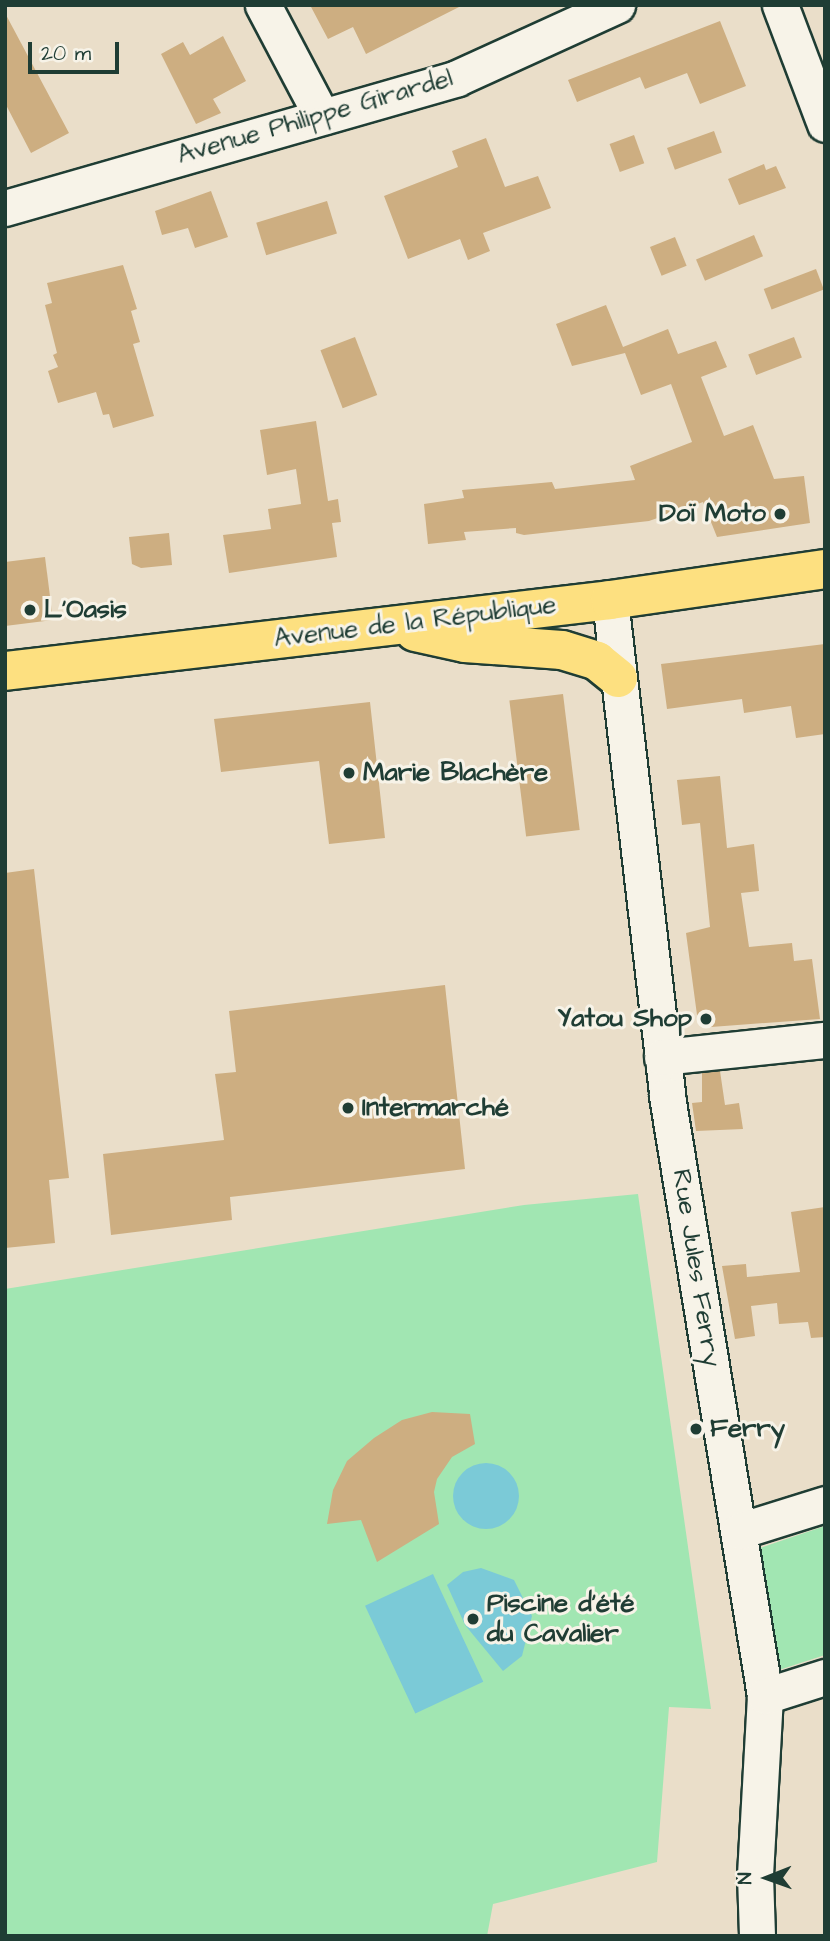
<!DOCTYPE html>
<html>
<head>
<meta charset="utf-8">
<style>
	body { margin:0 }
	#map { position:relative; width:830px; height:1941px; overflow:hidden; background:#eadec9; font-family:"Architects Daughter",sans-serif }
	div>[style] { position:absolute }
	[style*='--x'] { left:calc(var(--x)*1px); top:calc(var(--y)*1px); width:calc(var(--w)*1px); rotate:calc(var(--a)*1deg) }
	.green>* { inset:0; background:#a1e6b2 }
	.water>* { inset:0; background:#7bcad7; transform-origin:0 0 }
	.round { border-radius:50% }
	.building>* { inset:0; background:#cdae81; transform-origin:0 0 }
	.roads { filter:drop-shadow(2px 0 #1f3d34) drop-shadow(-2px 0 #1f3d34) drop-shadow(0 2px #1f3d34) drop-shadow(0 -2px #1f3d34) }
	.minor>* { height:35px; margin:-17.5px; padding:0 17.5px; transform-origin:17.5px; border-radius:17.5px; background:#f7f3e8 }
	.major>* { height:38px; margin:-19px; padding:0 19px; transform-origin:19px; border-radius:19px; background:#fde080 }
	.dots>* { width:19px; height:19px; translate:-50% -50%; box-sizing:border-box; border:4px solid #f7f3e8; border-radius:50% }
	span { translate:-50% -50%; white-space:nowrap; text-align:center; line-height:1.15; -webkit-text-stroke:6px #f7f3e8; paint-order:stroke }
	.street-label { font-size:26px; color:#1f3d34 }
	.poi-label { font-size:26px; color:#1f3d34; font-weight:700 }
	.right { translate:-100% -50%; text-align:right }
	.left { translate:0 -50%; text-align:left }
	.frame { position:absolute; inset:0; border:7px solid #1f3d34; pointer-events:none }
	.north { position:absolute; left:732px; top:1843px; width:70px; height:70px; -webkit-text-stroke:5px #f7f3e8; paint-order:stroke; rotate:269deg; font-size:19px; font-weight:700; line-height:28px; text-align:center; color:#1f3d34 }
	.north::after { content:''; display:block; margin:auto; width:24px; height:32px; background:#1f3d34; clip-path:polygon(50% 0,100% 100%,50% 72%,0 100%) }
	.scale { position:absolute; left:28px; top:42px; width:91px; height:32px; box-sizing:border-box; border:4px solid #1f3d34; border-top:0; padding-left:9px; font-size:21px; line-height:24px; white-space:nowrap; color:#1f3d34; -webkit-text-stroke:5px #f7f3e8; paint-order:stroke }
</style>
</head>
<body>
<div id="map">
	<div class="green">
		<i style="clip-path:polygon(638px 1194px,711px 1709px,669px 1707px,657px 1862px,493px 1904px,487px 1936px,5px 1936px,5px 1289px,524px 1205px)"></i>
		<i style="clip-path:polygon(825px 1526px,825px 1655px,779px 1670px,760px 1548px)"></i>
	</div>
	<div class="water">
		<i class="round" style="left:453px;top:1463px;width:66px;height:66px"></i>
		<i style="clip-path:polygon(481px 1568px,514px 1580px,532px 1616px,522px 1656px,503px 1671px,465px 1625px,447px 1585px,463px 1572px)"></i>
		<i style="left:433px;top:1574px;width:119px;height:75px;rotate:65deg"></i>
	</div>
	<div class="building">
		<i style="clip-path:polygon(310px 5px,463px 5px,366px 54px,353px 27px,328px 39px)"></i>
		<i style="clip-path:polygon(5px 13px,69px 133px,31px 153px,5px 103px)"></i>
		<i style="clip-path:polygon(720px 21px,746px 86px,700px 104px,687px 73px,645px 89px,640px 77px,577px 102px,568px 80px)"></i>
		<i style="clip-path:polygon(223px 36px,246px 81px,213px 99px,221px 113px,196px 124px,161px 54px,183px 42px,190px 55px)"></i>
		<i style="left:714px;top:131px;width:23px;height:50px;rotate:70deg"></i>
		<i style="left:634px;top:135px;width:30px;height:26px;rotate:70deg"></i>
		<i style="clip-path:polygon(486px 138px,505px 187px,538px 176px,551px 208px,483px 233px,490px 251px,468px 260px,460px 239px,408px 259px,384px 196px,458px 167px,452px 151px)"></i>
		<i style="clip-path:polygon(764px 164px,766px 170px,776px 166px,786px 188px,739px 205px,728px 179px)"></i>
		<i style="clip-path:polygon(211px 191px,228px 237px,195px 248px,188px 228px,162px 235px,155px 211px)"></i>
		<i style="left:327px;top:201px;width:34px;height:74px;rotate:73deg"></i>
		<i style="left:754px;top:235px;width:23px;height:63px;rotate:67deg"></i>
		<i style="left:675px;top:237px;width:31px;height:27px;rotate:68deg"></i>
		<i style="clip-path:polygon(123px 265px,137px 309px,131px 311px,140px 342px,133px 344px,154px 416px,113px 428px,109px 414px,103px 415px,96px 392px,58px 403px,48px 371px,58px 367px,53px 355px,57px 353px,45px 305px,52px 303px,47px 283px)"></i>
		<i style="left:816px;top:269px;width:22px;height:56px;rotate:69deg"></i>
		<i style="clip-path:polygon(606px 305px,623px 347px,668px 329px,678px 354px,716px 341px,727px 367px,701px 377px,724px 436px,753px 425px,774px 479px,804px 476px,810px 523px,717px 537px,703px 502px,649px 521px,524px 535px,516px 533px,516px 528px,464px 532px,466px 540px,428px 544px,424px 504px,464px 498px,462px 490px,552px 482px,555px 489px,635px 480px,630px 466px,692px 442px,671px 384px,641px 395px,625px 353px,572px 366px,556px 324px)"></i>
		<i style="left:355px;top:337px;width:62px;height:37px;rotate:69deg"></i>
		<i style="left:794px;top:337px;width:22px;height:49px;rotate:69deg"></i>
		<i style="clip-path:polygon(316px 421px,328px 501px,338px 499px,341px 522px,332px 523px,337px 557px,229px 573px,223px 535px,271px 529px,268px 509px,301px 504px,296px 469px,267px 475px,260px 430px)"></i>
		<i style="clip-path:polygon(169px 533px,172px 565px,141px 568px,132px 564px,129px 537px)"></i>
		<i style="clip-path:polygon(45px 557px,53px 620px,5px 626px,5px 562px)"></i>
		<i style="clip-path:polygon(825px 644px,825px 734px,796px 738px,791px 706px,744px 713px,742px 699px,667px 709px,661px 664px)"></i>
		<i style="left:563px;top:694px;width:137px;height:54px;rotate:83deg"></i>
		<i style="clip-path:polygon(370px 702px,385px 838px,329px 844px,319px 761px,221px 772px,214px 719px)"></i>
		<i style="clip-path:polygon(720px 776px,727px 848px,754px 844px,759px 891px,741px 893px,749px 947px,792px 943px,794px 961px,812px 959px,820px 1019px,711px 1027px,697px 1015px,686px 933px,710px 927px,700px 823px,682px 825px,677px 780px)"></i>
		<i style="clip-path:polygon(34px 869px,69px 1178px,49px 1180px,55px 1243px,5px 1248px,5px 873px)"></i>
		<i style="clip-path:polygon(445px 985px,465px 1169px,230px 1197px,232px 1220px,111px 1235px,103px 1154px,224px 1140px,215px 1074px,236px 1072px,229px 1011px)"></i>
		<i style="clip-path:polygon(720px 1071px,725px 1105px,739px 1103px,743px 1129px,696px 1131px,692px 1103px,702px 1102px,702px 1073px)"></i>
		<i style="clip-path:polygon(825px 1207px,825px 1337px,811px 1338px,808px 1322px,779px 1324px,777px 1303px,751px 1306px,755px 1336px,735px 1339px,722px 1266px,746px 1264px,747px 1277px,800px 1272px,791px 1212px)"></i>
		<i style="clip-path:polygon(432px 1412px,470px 1414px,475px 1444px,452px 1457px,437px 1479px,434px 1492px,439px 1524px,377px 1562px,361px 1520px,327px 1524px,333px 1490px,347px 1461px,374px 1438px,402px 1420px)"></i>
	</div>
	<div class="roads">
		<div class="minor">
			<i style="--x:263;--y:5;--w:124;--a:62.2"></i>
			<i style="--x:780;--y:5;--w:127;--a:69.3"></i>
			<i style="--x:5;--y:208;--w:470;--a:-16"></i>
			<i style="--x:457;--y:78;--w:176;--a:-24.5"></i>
			<i style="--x:610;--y:600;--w:499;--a:83.4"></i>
			<i style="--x:667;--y:1096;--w:608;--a:80.72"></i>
			<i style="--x:765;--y:1696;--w:179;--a:93.2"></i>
			<i style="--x:755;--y:1875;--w:61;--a:88.1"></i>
			<i style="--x:662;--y:1057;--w:164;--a:-6"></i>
			<i style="--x:739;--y:1531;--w:90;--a:-17.4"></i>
			<i style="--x:765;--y:1696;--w:63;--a:-17.6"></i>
		</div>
		<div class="major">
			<i style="--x:415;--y:632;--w:51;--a:12.4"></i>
			<i style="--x:465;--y:643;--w:97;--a:4.1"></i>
			<i style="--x:562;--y:650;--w:37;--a:17"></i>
			<i style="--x:597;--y:661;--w:27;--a:39"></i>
			<i style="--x:5;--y:671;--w:609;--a:-6.69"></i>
			<i style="--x:610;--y:600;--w:217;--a:-8.2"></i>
		</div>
	</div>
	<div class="dots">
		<i style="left:780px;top:514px;background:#1f3d34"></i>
		<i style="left:30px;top:610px;background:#1f3d34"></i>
		<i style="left:349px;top:773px;background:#1f3d34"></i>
		<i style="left:706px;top:1019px;background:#1f3d34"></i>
		<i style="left:348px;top:1108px;background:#1f3d34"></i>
		<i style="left:696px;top:1429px;background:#1f3d34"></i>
		<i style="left:473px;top:1619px;background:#1f3d34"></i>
	</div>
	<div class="street-label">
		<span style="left:315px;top:117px;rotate:-16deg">Avenue Philippe Girardel</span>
		<span style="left:415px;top:622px;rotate:-7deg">Avenue de la République</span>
		<span style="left:696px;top:1268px;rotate:81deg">Rue Jules Ferry</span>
	</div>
	<div class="poi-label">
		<span class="right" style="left:766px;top:514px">Doï Moto</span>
		<span class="left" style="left:44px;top:610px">L'Oasis</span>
		<span class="left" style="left:363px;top:773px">Marie Blachère</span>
		<span class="right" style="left:692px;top:1019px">Yatou Shop</span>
		<span class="left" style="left:362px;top:1108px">Intermarché</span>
		<span class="left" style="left:710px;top:1429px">Ferry</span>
		<span class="left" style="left:487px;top:1619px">Piscine d'été<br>du Cavalier</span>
	</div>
	<div class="frame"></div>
	<div class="north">N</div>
	<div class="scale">20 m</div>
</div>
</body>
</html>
